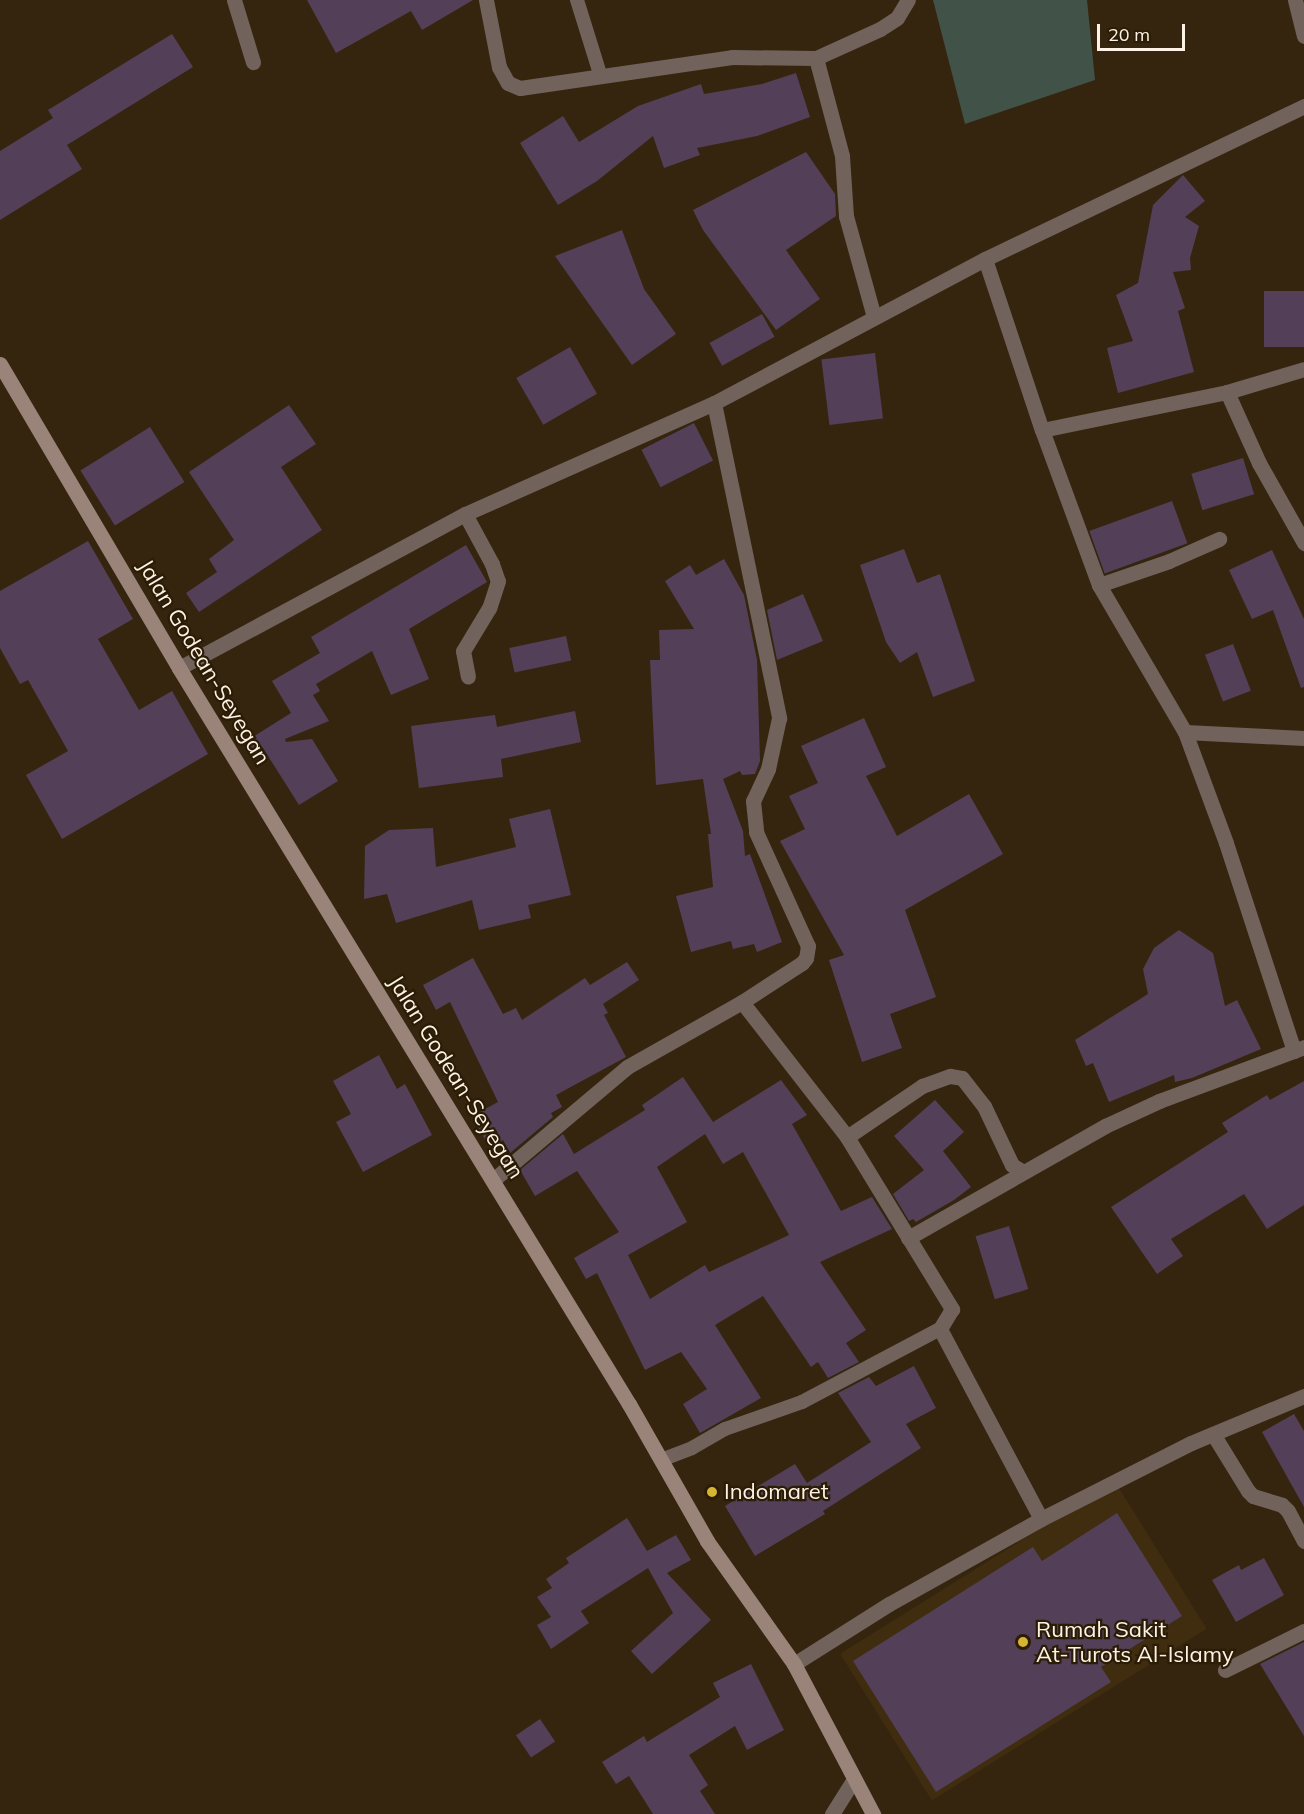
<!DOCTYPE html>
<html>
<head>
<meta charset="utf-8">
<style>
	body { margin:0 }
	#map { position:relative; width:1304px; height:1814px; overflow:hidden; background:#35250f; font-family:Mulish,sans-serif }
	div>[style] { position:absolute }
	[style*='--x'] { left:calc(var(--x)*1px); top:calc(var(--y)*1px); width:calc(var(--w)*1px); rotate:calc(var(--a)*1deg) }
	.built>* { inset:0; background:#402d0f; transform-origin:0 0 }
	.green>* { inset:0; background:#415248 }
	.building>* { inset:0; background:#533f57; transform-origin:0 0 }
	.lane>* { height:14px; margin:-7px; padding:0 7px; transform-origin:7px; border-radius:7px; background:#71635c }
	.street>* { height:15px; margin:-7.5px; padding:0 7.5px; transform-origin:7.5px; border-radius:7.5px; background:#71635c }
	.secondary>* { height:15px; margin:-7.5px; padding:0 7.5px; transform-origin:7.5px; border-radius:7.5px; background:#9a8379 }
	.dots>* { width:16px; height:16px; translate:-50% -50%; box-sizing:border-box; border:3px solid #2b1c05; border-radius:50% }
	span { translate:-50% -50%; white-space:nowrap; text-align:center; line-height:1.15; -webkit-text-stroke:4.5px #2b1c05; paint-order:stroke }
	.street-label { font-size:22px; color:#fdf2e5 }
	.poi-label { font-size:22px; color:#fdf2e5 }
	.left { translate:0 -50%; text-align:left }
	.scale { position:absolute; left:1097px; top:24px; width:88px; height:27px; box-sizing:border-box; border:3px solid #fdf2e5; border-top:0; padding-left:8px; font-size:18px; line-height:21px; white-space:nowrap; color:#fdf2e5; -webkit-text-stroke:4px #2b1c05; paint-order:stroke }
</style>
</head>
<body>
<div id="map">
	<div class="built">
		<i style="left:1115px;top:1482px;width:173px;height:324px;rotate:58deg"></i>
	</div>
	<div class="green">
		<i style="clip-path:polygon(933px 0,1087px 0,1095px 80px,965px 124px)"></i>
	</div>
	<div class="building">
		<i style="clip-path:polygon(307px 0,473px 0,422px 30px,411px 11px,336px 53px)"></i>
		<i style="clip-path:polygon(172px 34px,193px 67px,67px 145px,82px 169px,0 220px,0 151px,53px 118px,48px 110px)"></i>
		<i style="clip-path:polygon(796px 73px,810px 117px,757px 136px,697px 148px,700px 155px,664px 168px,653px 136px,597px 181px,558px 205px,520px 143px,563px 116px,579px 142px,638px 106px,701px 84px,704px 94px,762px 84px)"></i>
		<i style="clip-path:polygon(806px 152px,835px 194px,836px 216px,786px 250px,820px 299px,776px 330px,703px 230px,693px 210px)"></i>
		<i style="clip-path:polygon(1183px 175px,1205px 201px,1185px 217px,1199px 226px,1190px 258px,1191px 270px,1173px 272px,1185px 308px,1178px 311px,1194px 372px,1118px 393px,1107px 348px,1133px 341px,1116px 295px,1138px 283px,1153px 205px)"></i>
		<i style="clip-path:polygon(622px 230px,644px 289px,676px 334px,632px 365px,555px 256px)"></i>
		<i style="left:1304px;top:291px;width:56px;height:40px;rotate:90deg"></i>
		<i style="left:762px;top:314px;width:26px;height:60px;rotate:61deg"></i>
		<i style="left:570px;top:347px;width:54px;height:62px;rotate:60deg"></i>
		<i style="left:875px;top:353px;width:66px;height:54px;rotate:83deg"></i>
		<i style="clip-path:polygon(289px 405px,316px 444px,281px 467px,322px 530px,199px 612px,186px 593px,217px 572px,209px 559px,234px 540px,189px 472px)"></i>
		<i style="left:694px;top:423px;width:42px;height:59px;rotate:63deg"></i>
		<i style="left:150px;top:427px;width:65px;height:82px;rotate:58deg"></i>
		<i style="left:1243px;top:458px;width:38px;height:54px;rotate:73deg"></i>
		<i style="left:1172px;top:501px;width:45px;height:88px;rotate:70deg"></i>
		<i style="clip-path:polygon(88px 541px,133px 619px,98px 639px,139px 710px,172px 691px,208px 754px,62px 839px,26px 775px,68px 751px,28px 680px,20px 684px,0 648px,0 591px)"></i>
		<i style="clip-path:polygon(466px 545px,487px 582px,409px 629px,429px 679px,391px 695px,372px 651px,316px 684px,320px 691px,313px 695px,329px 721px,285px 739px,286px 742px,312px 739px,338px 781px,299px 805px,263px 748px,254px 752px,248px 740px,291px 713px,272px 681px,320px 653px,311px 637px)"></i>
		<i style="clip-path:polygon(904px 549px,917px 583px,940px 574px,975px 681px,933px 697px,917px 652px,900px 663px,886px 642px,860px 565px)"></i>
		<i style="clip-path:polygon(1272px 550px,1304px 619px,1304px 687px,1301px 688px,1273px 610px,1252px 619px,1229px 570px)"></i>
		<i style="clip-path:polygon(724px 559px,744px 595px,757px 660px,760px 761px,755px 774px,742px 775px,740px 771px,723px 779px,743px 831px,745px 856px,750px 854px,782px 942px,757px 952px,754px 944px,733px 949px,731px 941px,691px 952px,676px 896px,713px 887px,708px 834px,711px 834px,703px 779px,656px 785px,650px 660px,660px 660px,659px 630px,694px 629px,665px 581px,690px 565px,696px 575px)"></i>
		<i style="clip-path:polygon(803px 594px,823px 641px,777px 660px,767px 610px)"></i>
		<i style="left:566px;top:636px;width:25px;height:58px;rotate:78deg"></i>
		<i style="left:1233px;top:644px;width:50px;height:30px;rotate:69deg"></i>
		<i style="clip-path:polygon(575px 711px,581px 742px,501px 759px,503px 777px,419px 788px,411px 726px,495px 715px,497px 727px)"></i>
		<i style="clip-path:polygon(864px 718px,886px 767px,866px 776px,897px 836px,969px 794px,1003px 854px,905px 910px,936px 997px,890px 1014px,902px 1048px,862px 1062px,829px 960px,844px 955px,780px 841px,805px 829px,789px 796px,818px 783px,801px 746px)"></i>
		<i style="clip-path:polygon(550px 809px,571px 895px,528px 905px,531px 918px,479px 930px,472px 900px,396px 923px,387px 894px,364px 899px,365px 846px,389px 830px,433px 828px,436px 867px,516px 847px,509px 819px)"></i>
		<i style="clip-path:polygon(1179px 930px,1213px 953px,1225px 1006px,1237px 1000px,1261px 1049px,1192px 1078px,1175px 1082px,1174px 1075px,1109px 1102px,1093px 1063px,1086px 1066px,1075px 1040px,1148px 994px,1143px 969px,1154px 948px)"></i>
		<i style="clip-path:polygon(473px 958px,503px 1014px,516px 1008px,522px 1020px,585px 978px,590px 985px,627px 962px,639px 980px,603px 1004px,608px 1013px,604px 1015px,626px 1057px,556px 1095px,562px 1107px,551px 1113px,553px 1117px,510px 1153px,503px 1140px,489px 1147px,472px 1116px,498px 1102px,450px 1002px,436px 1010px,423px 985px)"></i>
		<i style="clip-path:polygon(379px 1055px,397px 1089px,405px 1084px,432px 1135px,363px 1172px,336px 1122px,351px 1114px,333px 1081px)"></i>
		<i style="clip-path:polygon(evenodd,683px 1077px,713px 1122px,781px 1080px,807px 1115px,792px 1124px,841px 1211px,872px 1197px,892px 1229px,820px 1262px,866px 1330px,846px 1343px,859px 1362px,828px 1378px,818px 1362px,811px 1367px,763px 1296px,715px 1325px,761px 1398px,700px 1433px,683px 1404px,707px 1389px,681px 1352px,645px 1370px,597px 1273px,586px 1279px,574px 1258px,619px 1232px,577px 1171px,535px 1196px,520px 1170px,563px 1134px,574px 1154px,645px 1110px,642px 1105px,683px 1077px,705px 1134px,723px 1164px,743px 1152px,789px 1235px,709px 1272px,705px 1265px,650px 1299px,628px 1255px,687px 1222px,657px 1167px,705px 1134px)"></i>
		<i style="clip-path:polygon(1304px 1081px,1304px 1205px,1267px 1229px,1244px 1194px,1171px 1239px,1183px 1256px,1157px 1274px,1111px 1207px,1228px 1132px,1222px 1123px,1267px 1095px,1270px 1100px)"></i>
		<i style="clip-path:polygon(935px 1100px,964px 1132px,943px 1151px,971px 1187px,954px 1200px,916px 1222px,913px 1219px,909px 1221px,893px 1194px,924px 1170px,894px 1136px)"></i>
		<i style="left:1009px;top:1226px;width:66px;height:35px;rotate:73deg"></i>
		<i style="clip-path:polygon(914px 1366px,936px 1408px,906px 1424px,921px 1448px,823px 1511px,825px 1514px,755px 1556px,725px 1506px,795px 1464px,807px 1483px,871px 1442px,838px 1393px,869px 1377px,876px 1386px)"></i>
		<i style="clip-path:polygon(1294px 1414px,1304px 1431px,1304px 1507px,1262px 1432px)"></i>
		<i style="clip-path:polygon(1117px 1513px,1182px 1616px,1101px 1667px,1111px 1682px,936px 1792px,853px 1661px,1033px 1547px,1042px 1561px)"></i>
		<i style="clip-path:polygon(627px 1518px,647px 1551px,676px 1535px,691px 1560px,667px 1573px,711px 1620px,652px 1674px,631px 1651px,673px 1613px,648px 1568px,581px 1611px,589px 1623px,551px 1649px,537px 1625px,551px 1617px,537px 1597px,552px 1588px,546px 1579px,569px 1563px,566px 1558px)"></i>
		<i style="clip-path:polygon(1264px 1558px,1284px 1595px,1236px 1622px,1212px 1580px,1239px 1565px,1241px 1570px)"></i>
		<i style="clip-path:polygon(1304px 1642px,1304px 1736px,1260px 1664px)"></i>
		<i style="clip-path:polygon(751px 1664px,784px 1730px,747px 1750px,735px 1726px,689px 1755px,708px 1785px,700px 1791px,715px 1814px,653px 1814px,629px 1776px,616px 1784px,602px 1762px,644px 1736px,647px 1742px,720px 1697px,713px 1683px)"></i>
		<i style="left:540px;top:1719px;width:27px;height:29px;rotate:56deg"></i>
	</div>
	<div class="lane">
		<i style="--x:577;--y:0;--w:77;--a:72.7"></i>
		<i style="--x:661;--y:1460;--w:33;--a:-21"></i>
		<i style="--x:692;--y:1448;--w:38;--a:-30"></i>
		<i style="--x:725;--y:1429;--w:82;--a:-19.3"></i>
		<i style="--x:802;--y:1402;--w:156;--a:-27.9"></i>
	</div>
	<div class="street">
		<i style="--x:234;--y:0;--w:65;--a:73"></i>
		<i style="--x:486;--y:0;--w:68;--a:79"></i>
		<i style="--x:499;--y:67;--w:18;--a:61"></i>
		<i style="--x:508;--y:83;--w:13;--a:23"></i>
		<i style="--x:520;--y:88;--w:214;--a:-8.3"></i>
		<i style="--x:732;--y:57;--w:84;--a:0.7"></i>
		<i style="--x:816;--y:58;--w:70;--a:-24.4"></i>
		<i style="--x:880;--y:29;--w:20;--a:-33"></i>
		<i style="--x:897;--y:18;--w:21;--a:-59"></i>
		<i style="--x:1295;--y:0;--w:37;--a:76"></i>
		<i style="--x:816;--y:58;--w:101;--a:75.1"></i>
		<i style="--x:842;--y:156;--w:60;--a:86.2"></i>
		<i style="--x:846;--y:216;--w:105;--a:74.5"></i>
		<i style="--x:985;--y:259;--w:180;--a:71.6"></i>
		<i style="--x:1042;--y:430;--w:165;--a:69.8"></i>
		<i style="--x:1099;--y:585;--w:170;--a:59.7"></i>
		<i style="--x:1185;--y:732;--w:118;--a:69.7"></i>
		<i style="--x:1226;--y:843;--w:219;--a:71.9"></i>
		<i style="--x:1227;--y:392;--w:78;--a:65.7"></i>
		<i style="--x:1259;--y:463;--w:92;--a:60.6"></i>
		<i style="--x:714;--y:403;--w:322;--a:78.3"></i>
		<i style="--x:779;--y:718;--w:52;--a:102.2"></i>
		<i style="--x:768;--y:769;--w:35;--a:115"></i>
		<i style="--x:753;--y:801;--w:31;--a:84"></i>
		<i style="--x:756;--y:832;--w:125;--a:65.5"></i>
		<i style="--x:808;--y:946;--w:12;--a:99"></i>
		<i style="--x:806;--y:958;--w:6;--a:129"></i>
		<i style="--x:802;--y:963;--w:72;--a:147"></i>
		<i style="--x:742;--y:1002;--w:171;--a:52.1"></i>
		<i style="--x:847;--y:1137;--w:202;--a:58.6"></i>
		<i style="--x:952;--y:1309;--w:23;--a:121"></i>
		<i style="--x:940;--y:1329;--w:215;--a:62"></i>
		<i style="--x:1042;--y:430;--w:189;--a:-11.6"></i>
		<i style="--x:1227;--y:392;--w:80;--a:-16.6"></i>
		<i style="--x:465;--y:514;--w:57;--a:61.6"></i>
		<i style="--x:492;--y:564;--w:18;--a:71"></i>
		<i style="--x:498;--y:581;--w:28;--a:108"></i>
		<i style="--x:489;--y:608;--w:50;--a:121.2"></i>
		<i style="--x:463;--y:651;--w:26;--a:79"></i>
		<i style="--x:1099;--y:585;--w:74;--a:-18.9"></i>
		<i style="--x:1169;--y:561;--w:55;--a:-23.7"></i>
		<i style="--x:179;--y:668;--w:325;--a:-28.3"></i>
		<i style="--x:465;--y:514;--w:273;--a:-24"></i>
		<i style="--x:714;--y:403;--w:307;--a:-28"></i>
		<i style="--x:985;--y:259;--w:354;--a:-25.6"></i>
		<i style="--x:1185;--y:732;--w:119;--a:2.9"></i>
		<i style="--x:847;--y:1137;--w:91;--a:-34.2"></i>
		<i style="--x:922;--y:1086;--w:30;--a:-20"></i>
		<i style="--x:950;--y:1076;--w:12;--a:9"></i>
		<i style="--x:962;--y:1078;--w:36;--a:52"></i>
		<i style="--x:984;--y:1106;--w:65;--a:64.6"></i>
		<i style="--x:1012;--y:1165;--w:13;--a:32"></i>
		<i style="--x:493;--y:1180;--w:175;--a:-40.1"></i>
		<i style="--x:627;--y:1067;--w:132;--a:-29.5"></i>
		<i style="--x:908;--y:1238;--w:227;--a:-29.6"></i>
		<i style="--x:1105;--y:1126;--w:60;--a:-24.8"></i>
		<i style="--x:1159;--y:1101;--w:155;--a:-20.4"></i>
		<i style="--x:1213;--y:1434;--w:67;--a:58.4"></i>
		<i style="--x:1248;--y:1491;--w:7;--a:45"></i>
		<i style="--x:1253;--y:1496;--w:30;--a:17"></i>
		<i style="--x:1282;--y:1505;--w:8;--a:45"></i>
		<i style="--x:1288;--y:1511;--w:34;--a:62"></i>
		<i style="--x:794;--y:1664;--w:112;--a:-32.3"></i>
		<i style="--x:889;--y:1604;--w:174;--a:-29.2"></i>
		<i style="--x:1041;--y:1519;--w:168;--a:-26.9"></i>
		<i style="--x:1191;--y:1443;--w:122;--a:-22.6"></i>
		<i style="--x:1225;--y:1670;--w:88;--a:-26.3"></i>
		<i style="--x:832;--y:1814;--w:41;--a:-57.8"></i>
	</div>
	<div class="secondary">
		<i style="--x:0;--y:364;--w:353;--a:59.5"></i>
		<i style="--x:179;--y:668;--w:863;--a:58.56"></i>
		<i style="--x:629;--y:1404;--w:158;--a:60.3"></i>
		<i style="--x:707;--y:1541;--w:151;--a:54.7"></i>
		<i style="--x:794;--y:1664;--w:170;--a:62.2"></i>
	</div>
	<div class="dots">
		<i style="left:712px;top:1492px;background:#d7b434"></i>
		<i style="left:1023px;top:1642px;background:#d7b434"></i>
	</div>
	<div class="street-label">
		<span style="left:204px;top:662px;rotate:59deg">Jalan Godean-Seyegan</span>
		<span style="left:456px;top:1077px;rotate:58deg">Jalan Godean-Seyegan</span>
	</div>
	<div class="poi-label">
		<span class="left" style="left:724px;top:1492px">Indomaret</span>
		<span class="left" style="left:1036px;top:1642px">Rumah Sakit<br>At-Turots Al-Islamy</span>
	</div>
	<div class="scale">20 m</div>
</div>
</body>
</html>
